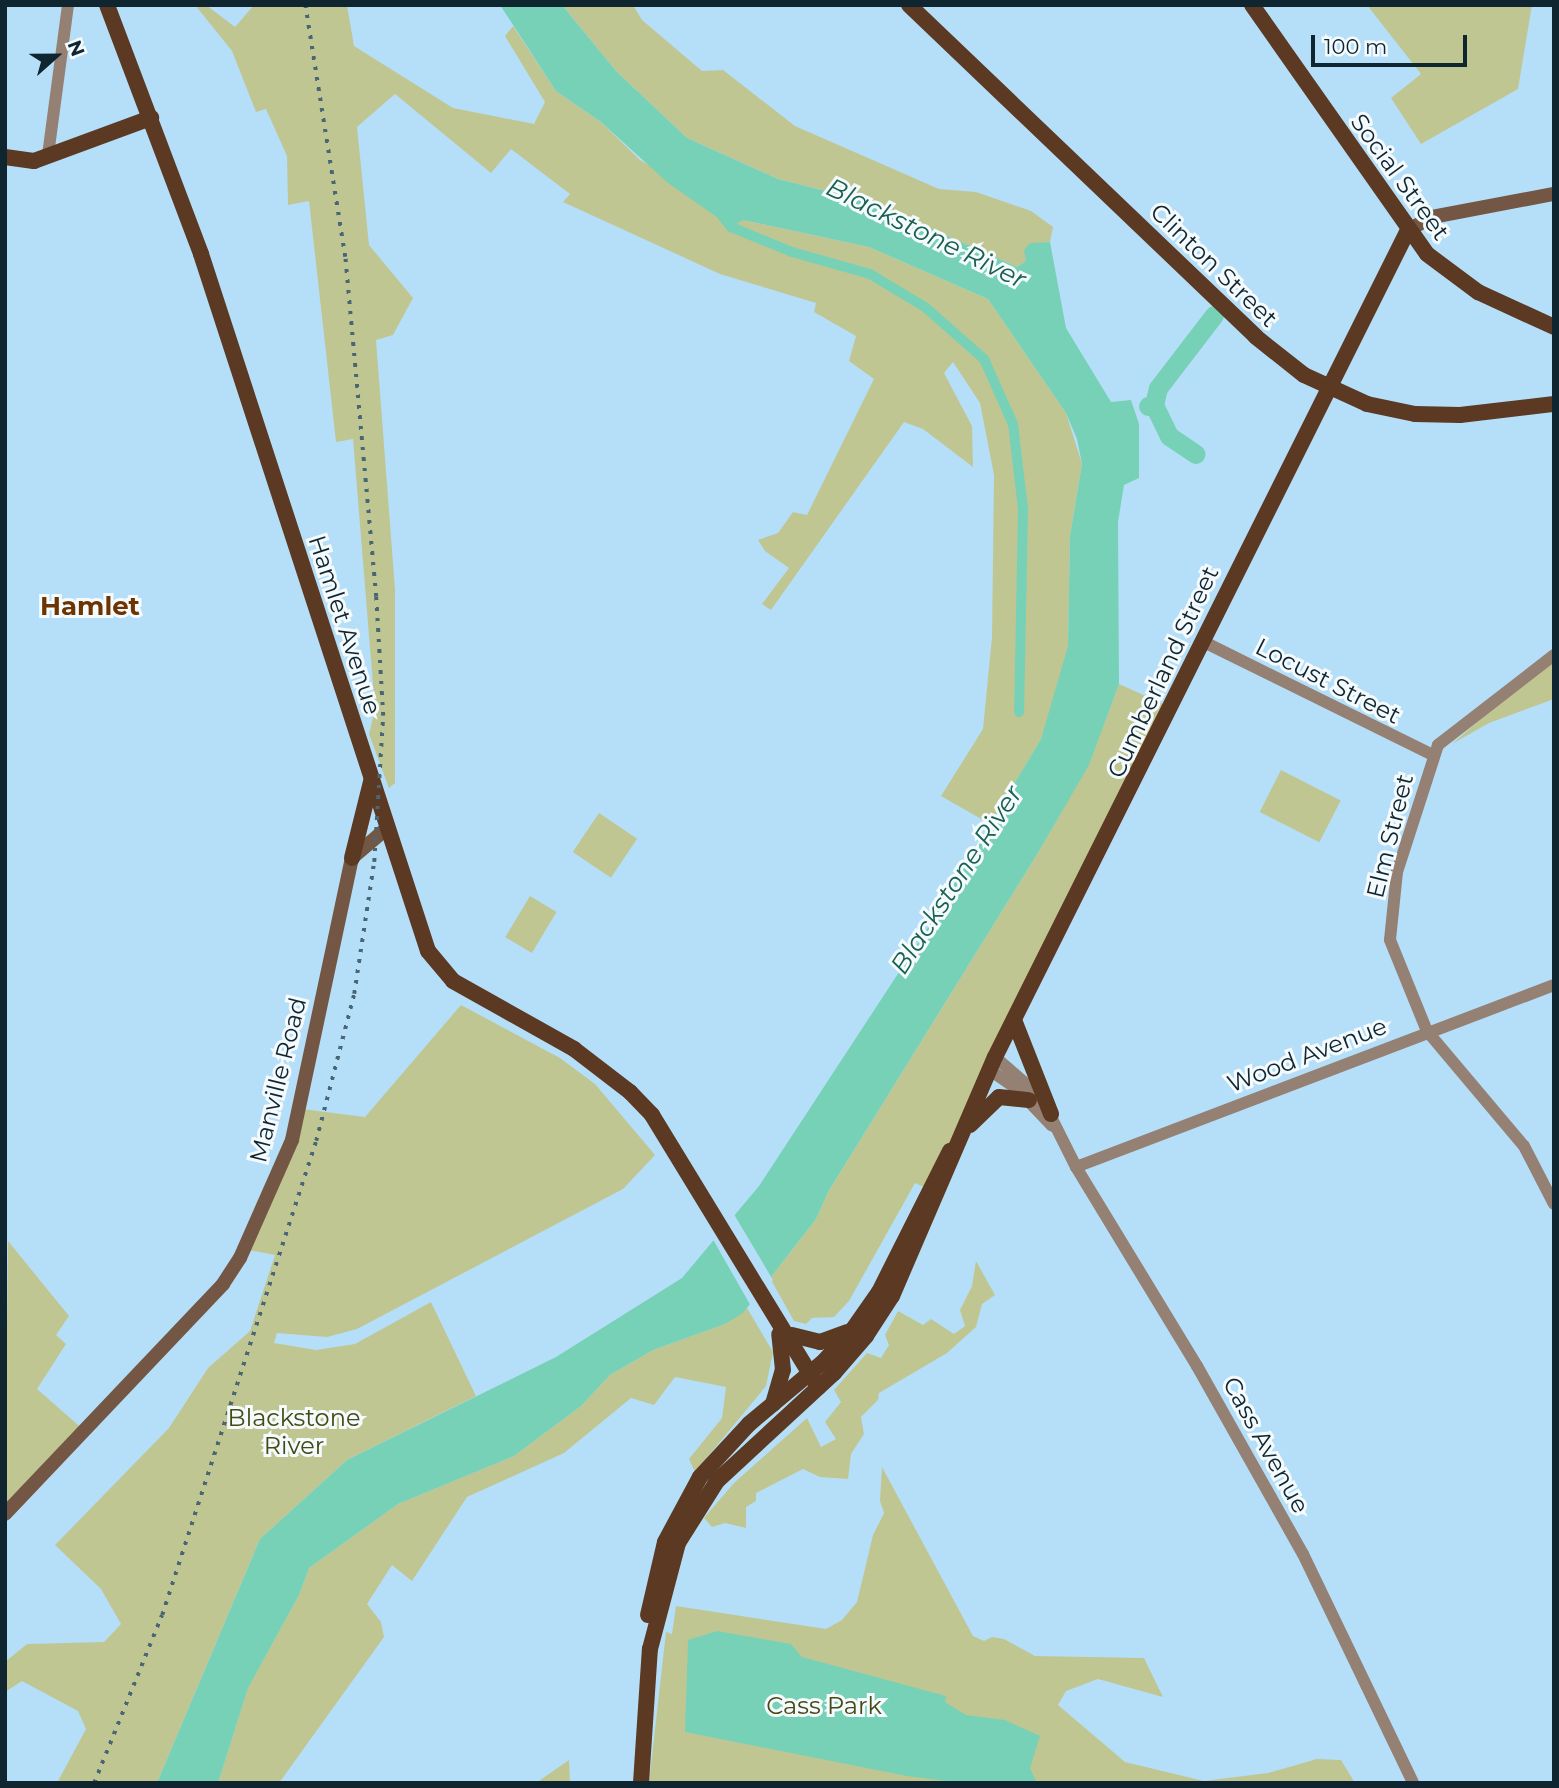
<!DOCTYPE html>
<html>
<head>
<meta charset="utf-8">
<style>
	body { margin:0 }
	#map { position:relative; width:1559px; height:1788px; overflow:hidden; background:#b5dff8; font-family:Montserrat,sans-serif }
	div>[style] { position:absolute }
	[style*='--x'] { left:calc(var(--x)*1px); top:calc(var(--y)*1px); width:calc(var(--w)*1px); rotate:calc(var(--a)*1deg) }
	.green>* { inset:0; background:#c0c692; transform-origin:0 0 }
	.water>* { inset:0; background:#77d1b7 }
	.pier>* { inset:0; background:#b5dff8 }
	.stream>* { height:3.5px; margin:-1.75px; padding:0 1.75px; transform-origin:1.75px; border-radius:1.75px; background:#77d1b7 }
	.canal>* { height:10px; margin:-5px; padding:0 5px; transform-origin:5px; border-radius:5px; background:#77d1b7 }
	.river>* { height:19px; margin:-9.5px; padding:0 9.5px; transform-origin:9.5px; border-radius:9.5px; background:#77d1b7 }
	.tertiary>* { height:12px; margin:-6px; padding:0 6px; transform-origin:6px; border-radius:6px; background:#958074 }
	.secondary>* { height:14px; margin:-7px; padding:0 7px; transform-origin:7px; border-radius:7px; background:#735744 }
	.primary>* { height:16px; margin:-8px; padding:0 8px; transform-origin:8px; border-radius:8px; background:#5b3923 }
	.rail>* { height:3.5px; margin-top:-1.75px; transform-origin:0; background:repeating-linear-gradient(90deg,#496675 0 3.5px,transparent 0 10.5px) }
	span { translate:-50% -50%; white-space:nowrap; text-align:center; line-height:1.15; -webkit-text-stroke:6px #f5fafd; paint-order:stroke }
	.street-label { font-size:24px; color:#0f2530 }
	.park-label { font-size:24px; color:#454913 }
	.water-label { font-size:26px; color:#196150; font-style:italic }
	.neighbourhood-label { font-size:26px; color:#6d3300; font-weight:700 }
	.frame { position:absolute; inset:0; border:7px solid #0f2530; pointer-events:none }
	.north { position:absolute; left:21px; top:21px; width:70px; height:70px; -webkit-text-stroke:5px #f5fafd; paint-order:stroke; rotate:69deg; font-size:19px; font-weight:700; line-height:28px; text-align:center; color:#0f2530 }
	.north::after { content:''; display:block; margin:auto; width:24px; height:32px; background:#0f2530; clip-path:polygon(50% 0,100% 100%,50% 72%,0 100%) }
	.scale { position:absolute; left:1311px; top:35px; width:156px; height:32px; box-sizing:border-box; border:4px solid #0f2530; border-top:0; padding-left:9px; font-size:21px; line-height:24px; white-space:nowrap; color:#0f2530; -webkit-text-stroke:5px #f5fafd; paint-order:stroke }
</style>
</head>
<body>
<div id="map">
	<div class="green">
		<i style="clip-path:polygon(195px 5px,206px 5px,235px 27px,254px 5px,347px 5px,354px 46px,453px 108px,534px 124px,545px 102px,505px 36px,513px 26px,556px 91px,601px 122px,640px 160px,743px 220px,869px 247px,988px 299px,1066px 413px,1082px 464px,1070px 536px,1068px 646px,1059px 684px,1041px 739px,990px 824px,941px 796px,983px 729px,992px 637px,994px 475px,980px 403px,953px 362px,944px 373px,972px 426px,973px 467px,923px 429px,904px 422px,771px 610px,762px 604px,789px 568px,765px 551px,758px 540px,778px 533px,793px 512px,807px 515px,874px 379px,849px 361px,856px 336px,814px 312px,816px 303px,720px 274px,563px 202px,570px 194px,511px 149px,491px 173px,395px 94px,357px 127px,369px 245px,413px 298px,393px 335px,376px 340px,395px 589px,395px 783px,389px 788px,369px 734px,375px 709px,353px 439px,336px 442px,309px 201px,288px 205px,287px 156px,266px 109px,256px 112px,232px 51px)"></i>
		<i style="clip-path:polygon(562px 5px,633px 5px,642px 20px,702px 71px,723px 70px,795px 126px,939px 189px,976px 192px,1031px 211px,1053px 227px,1050px 242px,1030px 244px,1026px 261px,1017px 267px,874px 203px,778px 179px,687px 138px,616px 71px)"></i>
		<i style="clip-path:polygon(1367px 5px,1532px 5px,1518px 89px,1421px 144px,1391px 98px,1421px 74px)"></i>
		<i style="clip-path:polygon(1554px 655px,1554px 699px,1489px 723px,1452px 744px)"></i>
		<i style="clip-path:polygon(1119px 684px,1170px 707px,932px 1191px,915px 1183px,849px 1301px,834px 1317px,812px 1318px,806px 1324px,794px 1321px,770px 1278px,816px 1219px,828px 1192px,1039px 851px,1090px 761px)"></i>
		<i style="left:1281px;top:770px;width:67px;height:47px;rotate:27deg"></i>
		<i style="left:599px;top:813px;width:46px;height:47px;rotate:34deg"></i>
		<i style="left:530px;top:896px;width:31px;height:48px;rotate:31deg"></i>
		<i style="clip-path:polygon(461px 1005px,560px 1058px,595px 1084px,655px 1155px,623px 1189px,357px 1329px,327px 1337px,277px 1333px,274px 1343px,316px 1350px,355px 1344px,431px 1302px,476px 1396px,347px 1460px,260px 1539px,157px 1783px,57px 1783px,86px 1729px,78px 1711px,22px 1681px,5px 1692px,5px 1662px,27px 1644px,104px 1642px,121px 1624px,101px 1589px,55px 1545px,169px 1428px,208px 1368px,250px 1331px,275px 1255px,248px 1250px,302px 1109px,365px 1117px)"></i>
		<i style="clip-path:polygon(8px 1241px,69px 1316px,56px 1335px,66px 1344px,37px 1389px,85px 1431px,5px 1511px)"></i>
		<i style="clip-path:polygon(976px 1261px,995px 1295px,982px 1304px,976px 1327px,947px 1353px,879px 1393px,878px 1400px,861px 1417px,864px 1434px,851px 1454px,848px 1479px,820px 1477px,803px 1469px,756px 1493px,756px 1501px,746px 1507px,746px 1528px,725px 1523px,712px 1527px,704px 1518px,734px 1483px,807px 1418px,821px 1447px,836px 1439px,825px 1422px,841px 1402px,834px 1390px,867px 1353px,881px 1358px,889px 1345px,885px 1335px,898px 1311px,923px 1325px,931px 1319px,954px 1334px,965px 1326px,960px 1310px,972px 1286px)"></i>
		<i style="clip-path:polygon(747px 1308px,773px 1352px,766px 1386px,695px 1472px,689px 1459px,722px 1418px,726px 1387px,675px 1377px,654px 1405px,631px 1398px,564px 1453px,467px 1497px,412px 1581px,392px 1565px,367px 1604px,381px 1622px,384px 1637px,279px 1783px,218px 1783px,248px 1687px,299px 1595px,309px 1568px,398px 1504px,514px 1456px,581px 1406px,610px 1375px,653px 1350px,725px 1324px)"></i>
		<i style="clip-path:polygon(882px 1467px,973px 1636px,984px 1641px,992px 1637px,1004px 1639px,1035px 1656px,1144px 1658px,1163px 1697px,1098px 1679px,1066px 1691px,1058px 1705px,1125px 1762px,1204px 1781px,1268px 1773px,1317px 1759px,1341px 1760px,1355px 1783px,649px 1783px,666px 1632px,672px 1634px,676px 1606px,826px 1629px,842px 1620px,857px 1602px,873px 1535px,884px 1513px,880px 1501px)"></i>
		<i style="clip-path:polygon(569px 1760px,570px 1783px,536px 1783px)"></i>
	</div>
	<div class="water">
		<i style="clip-path:polygon(500px 5px,562px 5px,616px 71px,687px 138px,778px 179px,874px 203px,1017px 267px,1026px 261px,1024px 250px,1030px 243px,1050px 242px,1066px 328px,1111px 402px,1131px 400px,1139px 424px,1139px 478px,1124px 485px,1118px 522px,1119px 684px,1089px 765px,1039px 851px,828px 1192px,816px 1219px,743px 1313px,725px 1324px,653px 1350px,610px 1375px,581px 1406px,514px 1456px,398px 1504px,309px 1568px,299px 1595px,248px 1688px,218px 1783px,157px 1783px,260px 1539px,347px 1460px,556px 1357px,682px 1278px,759px 1186px,924px 934px,1041px 739px,1068px 646px,1070px 536px,1082px 464px,1077px 439px,1066px 413px,988px 299px,869px 247px,743px 220px,731px 227px,668px 183px,601px 122px,556px 91px)"></i>
		<i style="clip-path:polygon(717px 1631px,791px 1644px,802px 1657px,946px 1696px,945px 1702px,966px 1715px,1005px 1720px,1040px 1736px,1030px 1768px,1037px 1783px,962px 1783px,907px 1776px,685px 1732px,688px 1640px)"></i>
	</div>
	<div class="pier">
		<i style="clip-path:polygon(732px 1211px,773px 1280px,752px 1308px,711px 1236px)"></i>
	</div>
	<div class="stream">
		<i style="--x:1077;--y:1783;--w:3;--a:0"></i>
	</div>
	<div class="canal">
		<i style="--x:723;--y:217;--w:13;--a:51"></i>
		<i style="--x:731;--y:227;--w:66;--a:22.3"></i>
		<i style="--x:792;--y:252;--w:81;--a:15.8"></i>
		<i style="--x:870;--y:274;--w:64;--a:31"></i>
		<i style="--x:925;--y:307;--w:79;--a:41.4"></i>
		<i style="--x:984;--y:359;--w:71;--a:66"></i>
		<i style="--x:1013;--y:424;--w:86;--a:83.3"></i>
		<i style="--x:1023;--y:509;--w:203;--a:91.1"></i>
	</div>
	<div class="river">
		<i style="--x:1154;--y:405;--w:17;--a:-77"></i>
		<i style="--x:1158;--y:388;--w:92;--a:-52.5"></i>
		<i style="--x:1148;--y:406;--w:6;--a:-9"></i>
		<i style="--x:1154;--y:405;--w:34;--a:64"></i>
		<i style="--x:1169;--y:436;--w:32;--a:34"></i>
	</div>
	<div class="tertiary">
		<i style="--x:48;--y:155;--w:151;--a:-82.4"></i>
		<i style="--x:1204;--y:642;--w:255;--a:26.3"></i>
		<i style="--x:1554;--y:655;--w:147;--a:142.2"></i>
		<i style="--x:1438;--y:745;--w:133;--a:107.9"></i>
		<i style="--x:1397;--y:872;--w:68;--a:95.9"></i>
		<i style="--x:1390;--y:940;--w:98;--a:67.9"></i>
		<i style="--x:1427;--y:1031;--w:150;--a:49.9"></i>
		<i style="--x:1524;--y:1146;--w:65;--a:62.7"></i>
		<i style="--x:995;--y:1057;--w:61;--a:41"></i>
		<i style="--x:1041;--y:1097;--w:78;--a:63.4"></i>
		<i style="--x:1076;--y:1167;--w:233;--a:58.7"></i>
		<i style="--x:1197;--y:1366;--w:216;--a:60.6"></i>
		<i style="--x:1303;--y:1554;--w:254;--a:64.3"></i>
		<i style="--x:990;--y:1070;--w:32;--a:35"></i>
		<i style="--x:1016;--y:1088;--w:52;--a:46.5"></i>
		<i style="--x:1076;--y:1167;--w:511;--a:-20.84"></i>
	</div>
	<div class="secondary">
		<i style="--x:1408;--y:230;--w:27;--a:-28"></i>
		<i style="--x:1432;--y:217;--w:124;--a:-10.7"></i>
		<i style="--x:5;--y:1514;--w:317;--a:-46.5"></i>
		<i style="--x:223;--y:1284;--w:31;--a:-57"></i>
		<i style="--x:240;--y:1258;--w:129;--a:-66.2"></i>
		<i style="--x:292;--y:1140;--w:288;--a:-78"></i>
		<i style="--x:352;--y:858;--w:46;--a:-40.6"></i>
	</div>
	<div class="primary">
		<i style="--x:107;--y:5;--w:266;--a:69.3"></i>
		<i style="--x:201;--y:254;--w:733;--a:71.96"></i>
		<i style="--x:428;--y:951;--w:39;--a:50"></i>
		<i style="--x:453;--y:981;--w:139;--a:29.3"></i>
		<i style="--x:574;--y:1049;--w:71;--a:37.5"></i>
		<i style="--x:630;--y:1092;--w:32;--a:46"></i>
		<i style="--x:652;--y:1115;--w:319;--a:58.6"></i>
		<i style="--x:909;--y:5;--w:480;--a:43.7"></i>
		<i style="--x:1256;--y:337;--w:61;--a:38.4"></i>
		<i style="--x:1304;--y:375;--w:69;--a:24.7"></i>
		<i style="--x:1367;--y:404;--w:49;--a:11.8"></i>
		<i style="--x:1415;--y:414;--w:45;--a:1.3"></i>
		<i style="--x:1460;--y:415;--w:95;--a:-6.7"></i>
		<i style="--x:1252;--y:5;--w:304;--a:54.9"></i>
		<i style="--x:1427;--y:254;--w:64;--a:36.7"></i>
		<i style="--x:1478;--y:292;--w:84;--a:24.7"></i>
		<i style="--x:5;--y:157;--w:29;--a:8"></i>
		<i style="--x:34;--y:161;--w:125;--a:-20.2"></i>
		<i style="--x:352;--y:858;--w:82;--a:-76"></i>
		<i style="--x:1014;--y:1020;--w:101;--a:68.5"></i>
		<i style="--x:970;--y:1125;--w:40;--a:-44"></i>
		<i style="--x:999;--y:1097;--w:30;--a:6"></i>
		<i style="--x:792;--y:1335;--w:29;--a:14"></i>
		<i style="--x:820;--y:1342;--w:29;--a:-20"></i>
		<i style="--x:773;--y:1404;--w:35;--a:-74"></i>
		<i style="--x:783;--y:1370;--w:36;--a:-96"></i>
		<i style="--x:648;--y:1615;--w:75;--a:-76.9"></i>
		<i style="--x:665;--y:1542;--w:74;--a:-61.7"></i>
		<i style="--x:700;--y:1477;--w:72;--a:-47.2"></i>
		<i style="--x:749;--y:1424;--w:98;--a:-40"></i>
		<i style="--x:824;--y:1361;--w:43;--a:-47.8"></i>
		<i style="--x:853;--y:1329;--w:45;--a:-54.9"></i>
		<i style="--x:879;--y:1292;--w:158;--a:-63.3"></i>
		<i style="--x:641;--y:1783;--w:134;--a:-86.2"></i>
		<i style="--x:650;--y:1649;--w:110;--a:-75.2"></i>
		<i style="--x:678;--y:1543;--w:73;--a:-57.8"></i>
		<i style="--x:717;--y:1481;--w:159;--a:-42.7"></i>
		<i style="--x:834;--y:1373;--w:49;--a:-49.1"></i>
		<i style="--x:866;--y:1336;--w:48;--a:-57"></i>
		<i style="--x:892;--y:1296;--w:260;--a:-66.7"></i>
		<i style="--x:995;--y:1057;--w:924;--a:-63.46"></i>
	</div>
	<div class="rail">
		<i style="--x:94;--y:1783;--w:181;--a:-68"></i>
		<i style="--x:162;--y:1615;--w:498;--a:-72"></i>
		<i style="--x:316;--y:1141;--w:152;--a:-75.5"></i>
		<i style="--x:354;--y:994;--w:134;--a:-81.4"></i>
		<i style="--x:374;--y:862;--w:146;--a:-86.5"></i>
		<i style="--x:383;--y:716;--w:119;--a:-93.4"></i>
		<i style="--x:376;--y:597;--w:341;--a:-95.2"></i>
		<i style="--x:345;--y:257;--w:255;--a:-99"></i>
	</div>
	<div class="street-label">
		<span style="left:1400px;top:177px;rotate:54deg">Social Street</span>
		<span style="left:1214px;top:265px;rotate:44deg">Clinton Street</span>
		<span style="left:345px;top:625px;rotate:72deg">Hamlet Avenue</span>
		<span style="left:1163px;top:672px;rotate:-65deg">Cumberland Street</span>
		<span style="left:1328px;top:681px;rotate:27deg">Locust Street</span>
		<span style="left:1390px;top:836px;rotate:-76deg">Elm Street</span>
		<span style="left:1307px;top:1055px;rotate:-21deg">Wood Avenue</span>
		<span style="left:278px;top:1080px;rotate:-76deg">Manville Road</span>
		<span style="left:1266px;top:1445px;rotate:61deg">Cass Avenue</span>
	</div>
	<div class="park-label">
		<span style="left:294px;top:1432px">Blackstone<br>River</span>
		<span style="left:824px;top:1706px">Cass Park</span>
	</div>
	<div class="water-label">
		<span style="left:926px;top:234px;rotate:26deg">Blackstone River</span>
		<span style="left:957px;top:880px;rotate:-57deg">Blackstone River</span>
	</div>
	<div class="neighbourhood-label">
		<span style="left:90px;top:607px">Hamlet</span>
	</div>
	<div class="frame"></div>
	<div class="north">N</div>
	<div class="scale">100 m</div>
</div>
</body>
</html>
